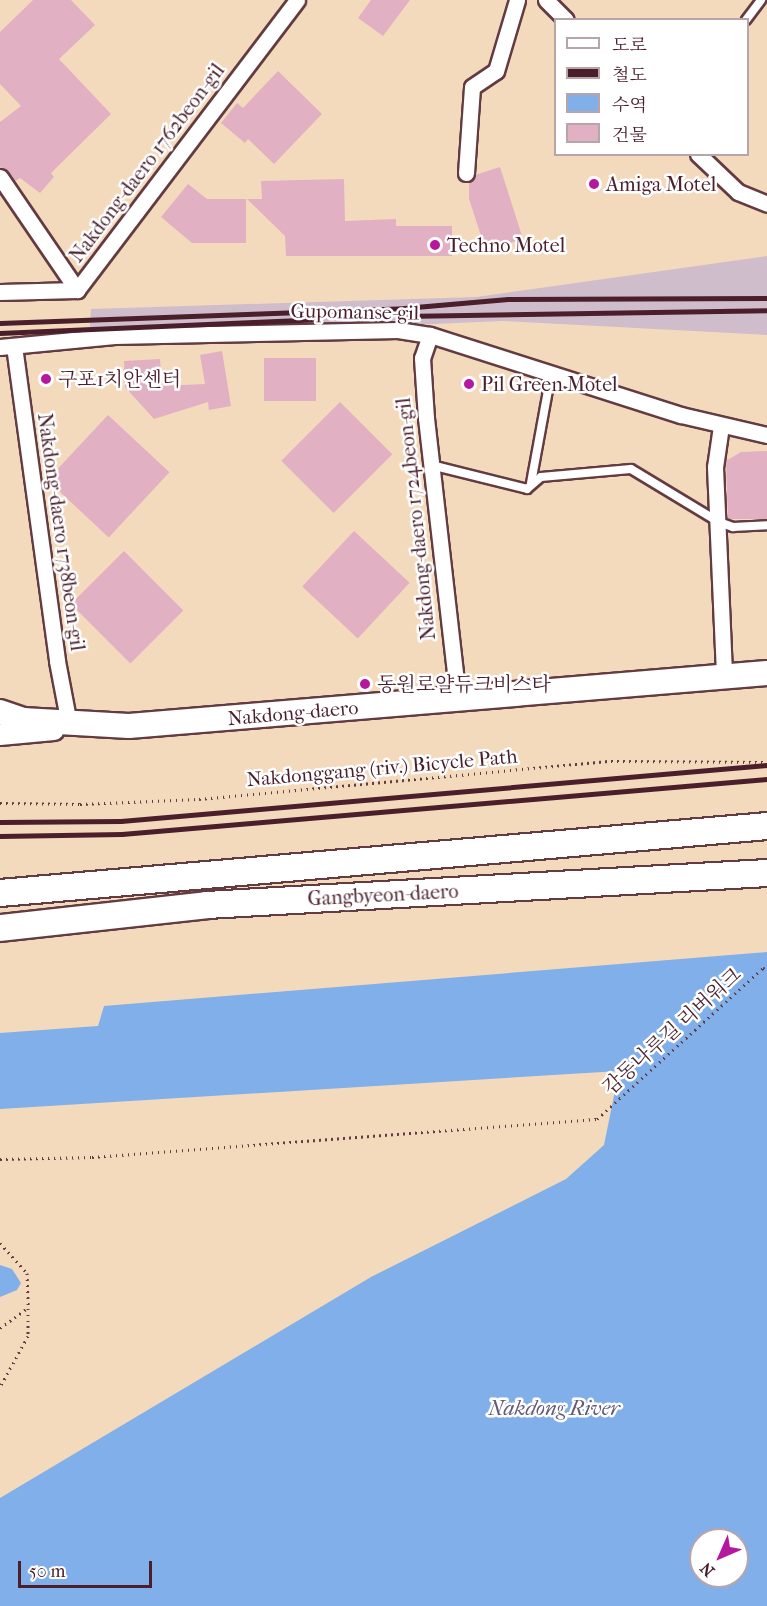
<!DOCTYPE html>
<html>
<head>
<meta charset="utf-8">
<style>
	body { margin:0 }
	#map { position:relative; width:767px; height:1606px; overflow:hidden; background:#f3dabd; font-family:"IM FELL French Canon","Noto Serif KR",serif }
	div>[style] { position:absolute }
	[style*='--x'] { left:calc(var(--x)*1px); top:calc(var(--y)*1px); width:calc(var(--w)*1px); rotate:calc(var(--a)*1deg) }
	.industrial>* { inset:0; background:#d0bdcc }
	.water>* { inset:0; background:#80afea }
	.building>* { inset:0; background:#e2b0c3; transform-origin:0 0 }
	.path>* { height:3px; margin-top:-1.5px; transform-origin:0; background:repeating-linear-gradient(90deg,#633b41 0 1.5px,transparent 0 6px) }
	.roads { filter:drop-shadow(2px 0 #633b41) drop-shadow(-2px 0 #633b41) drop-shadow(0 2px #633b41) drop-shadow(0 -2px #633b41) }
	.service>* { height:8px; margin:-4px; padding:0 4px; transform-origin:4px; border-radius:4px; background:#fff }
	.minor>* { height:15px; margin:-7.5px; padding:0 7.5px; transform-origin:7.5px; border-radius:7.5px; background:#fff }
	.tertiary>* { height:20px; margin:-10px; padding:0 10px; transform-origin:10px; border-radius:10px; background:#fff }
	.primary>* { height:24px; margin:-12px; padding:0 12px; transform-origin:12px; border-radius:12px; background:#fff }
	.trunk>* { height:26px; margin:-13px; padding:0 13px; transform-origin:13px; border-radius:13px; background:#fff }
	.rail>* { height:4.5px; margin:-2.25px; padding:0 2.25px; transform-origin:2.25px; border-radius:2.25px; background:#4a1f2b }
	.dots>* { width:16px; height:16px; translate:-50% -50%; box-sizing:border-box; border:3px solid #fff; border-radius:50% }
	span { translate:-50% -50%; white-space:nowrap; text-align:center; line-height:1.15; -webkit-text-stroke:5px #fff; paint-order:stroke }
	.street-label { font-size:20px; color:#4a1f2b }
	.poi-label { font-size:20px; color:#4a1f2b }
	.left { translate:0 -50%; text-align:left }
	.water-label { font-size:21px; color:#605977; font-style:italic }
	.legend { position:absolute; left:554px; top:18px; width:195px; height:138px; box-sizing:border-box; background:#fff; border:2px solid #b7a5aa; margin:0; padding:8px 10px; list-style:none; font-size:18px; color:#4a1f2b }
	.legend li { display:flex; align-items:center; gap:12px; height:30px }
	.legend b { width:30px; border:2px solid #b7a5aa }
	.north { position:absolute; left:689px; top:1528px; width:60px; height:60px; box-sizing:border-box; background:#fff; border:2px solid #b7a5aa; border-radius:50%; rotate:225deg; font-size:16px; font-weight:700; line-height:24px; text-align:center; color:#4a1f2b }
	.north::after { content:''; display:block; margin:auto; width:21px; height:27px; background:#b5179e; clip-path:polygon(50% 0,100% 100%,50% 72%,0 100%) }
	.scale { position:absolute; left:18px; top:1561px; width:134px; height:27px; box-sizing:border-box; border:3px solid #4a1f2b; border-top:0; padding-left:8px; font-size:18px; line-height:21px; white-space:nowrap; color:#4a1f2b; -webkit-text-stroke:4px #fff; paint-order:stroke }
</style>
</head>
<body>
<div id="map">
	<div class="industrial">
		<i style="clip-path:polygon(767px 256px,767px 335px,503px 321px,89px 339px,91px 309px,476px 297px)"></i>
	</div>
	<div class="water">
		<i style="clip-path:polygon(evenodd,767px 952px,767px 1606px,0 1606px,0 1498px,371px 1277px,566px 1179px,604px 1145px,619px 1071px,0 1109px,0 1033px,98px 1026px,104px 1006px,767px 952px,701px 1540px,737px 1540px,737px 1576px,701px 1576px,701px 1540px)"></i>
		<i style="clip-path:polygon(0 1265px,12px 1269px,21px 1283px,17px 1290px,0 1297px)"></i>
	</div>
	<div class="building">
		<i style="clip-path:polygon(33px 0,71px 0,95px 25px,59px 59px,111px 114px,51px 173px,54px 177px,40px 193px,20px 178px,15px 181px,0 167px,0 122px,21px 106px,0 84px,0 32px)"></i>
		<i style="clip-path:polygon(371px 0,410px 0,383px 36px,358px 18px)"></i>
		<i style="clip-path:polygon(278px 71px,322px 114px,274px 164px,248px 139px,245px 143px,221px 123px,237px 103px,243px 108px)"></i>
		<i style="clip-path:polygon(500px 167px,523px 239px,486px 251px,469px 199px,469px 182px,475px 175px)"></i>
		<i style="clip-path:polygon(344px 179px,345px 221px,396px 219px,396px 226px,452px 226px,452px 256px,286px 256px,285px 236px,247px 199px,262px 199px,261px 181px)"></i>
		<i style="clip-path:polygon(188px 184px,207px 199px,246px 199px,246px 243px,192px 243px,161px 217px)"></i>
		<i style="clip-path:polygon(222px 351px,231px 406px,209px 410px,208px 402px,154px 419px,125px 387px,124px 361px,160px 359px,162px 386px,205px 384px,200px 355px)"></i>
		<i style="left:316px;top:358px;width:43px;height:52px;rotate:90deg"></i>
		<i style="left:340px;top:402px;width:74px;height:83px;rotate:45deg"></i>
		<i style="left:108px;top:415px;width:84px;height:89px;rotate:43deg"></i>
		<i style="clip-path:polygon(767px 451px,767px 519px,728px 519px,726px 461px,741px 452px)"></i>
		<i style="left:354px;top:531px;width:76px;height:76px;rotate:43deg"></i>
		<i style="left:124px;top:551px;width:84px;height:75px;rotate:45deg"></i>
	</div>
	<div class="path">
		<i style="--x:0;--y:803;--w:80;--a:0.7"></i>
		<i style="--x:80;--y:804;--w:119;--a:-2.4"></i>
		<i style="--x:199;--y:799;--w:414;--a:-5.3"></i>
		<i style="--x:611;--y:761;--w:156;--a:0.4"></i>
		<i style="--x:0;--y:1159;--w:92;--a:-1.2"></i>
		<i style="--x:92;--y:1157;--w:506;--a:-4.3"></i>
		<i style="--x:597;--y:1119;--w:224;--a:-42.3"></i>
		<i style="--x:763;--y:968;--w:4;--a:14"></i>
		<i style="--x:0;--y:1243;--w:40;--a:48"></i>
		<i style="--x:27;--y:1273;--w:35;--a:88"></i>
		<i style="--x:28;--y:1308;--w:28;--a:90"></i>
		<i style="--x:28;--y:1336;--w:58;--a:118.8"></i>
		<i style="--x:0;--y:1328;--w:34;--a:-36"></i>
	</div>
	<div class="roads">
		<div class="service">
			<i style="--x:746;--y:20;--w:25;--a:-53"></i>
			<i style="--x:431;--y:465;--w:99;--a:14"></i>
			<i style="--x:527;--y:489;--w:18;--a:-41"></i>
			<i style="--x:541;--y:477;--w:90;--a:-5.1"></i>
			<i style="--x:631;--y:469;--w:103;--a:31.1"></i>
			<i style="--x:719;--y:522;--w:15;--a:20"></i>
			<i style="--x:733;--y:527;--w:34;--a:-3"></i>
			<i style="--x:531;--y:483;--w:111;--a:-79.6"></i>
		</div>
		<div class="minor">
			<i style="--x:546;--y:0;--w:28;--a:45"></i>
			<i style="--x:698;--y:154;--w:55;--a:43.5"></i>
			<i style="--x:738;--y:192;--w:31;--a:22"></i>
			<i style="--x:466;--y:173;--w:86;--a:-86"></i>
			<i style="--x:472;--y:87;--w:29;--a:-34"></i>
			<i style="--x:496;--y:71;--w:74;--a:-73.5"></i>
			<i style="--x:0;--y:177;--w:137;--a:55.7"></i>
			<i style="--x:0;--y:292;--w:77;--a:-1.5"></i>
			<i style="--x:77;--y:290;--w:364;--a:-52.8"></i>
			<i style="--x:430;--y:335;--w:24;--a:109"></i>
			<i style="--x:422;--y:358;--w:60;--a:86.2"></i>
			<i style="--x:426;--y:418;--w:283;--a:83.5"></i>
			<i style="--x:14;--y:346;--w:318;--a:82.2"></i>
			<i style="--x:57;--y:661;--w:64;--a:79.2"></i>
			<i style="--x:0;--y:347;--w:115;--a:-5.5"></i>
			<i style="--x:114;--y:336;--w:284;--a:-1.2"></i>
			<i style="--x:398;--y:330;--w:32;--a:9"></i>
			<i style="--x:430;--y:335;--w:263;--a:17.7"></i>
			<i style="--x:681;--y:415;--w:88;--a:13.1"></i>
			<i style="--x:721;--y:426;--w:41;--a:98.3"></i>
			<i style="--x:715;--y:467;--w:209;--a:87.5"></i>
		</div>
		<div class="tertiary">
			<i style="--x:0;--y:735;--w:54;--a:-5.3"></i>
		</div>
		<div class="primary">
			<i style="--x:0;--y:712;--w:24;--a:19"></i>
			<i style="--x:23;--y:720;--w:106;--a:3.2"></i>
			<i style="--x:129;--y:726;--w:640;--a:-4.75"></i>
		</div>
		<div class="trunk">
			<i style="--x:0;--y:893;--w:770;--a:-4.99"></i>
			<i style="--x:0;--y:928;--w:208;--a:-6.3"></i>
			<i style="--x:207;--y:905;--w:561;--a:-3.27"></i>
		</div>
	</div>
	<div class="rail">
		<i style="--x:404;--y:316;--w:363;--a:-0.9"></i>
		<i style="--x:0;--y:323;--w:404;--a:-2.1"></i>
		<i style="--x:404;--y:308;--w:104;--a:-4.9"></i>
		<i style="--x:508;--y:299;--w:259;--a:-0.2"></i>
		<i style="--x:0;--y:333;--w:317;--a:-2.5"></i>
		<i style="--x:0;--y:822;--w:121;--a:-0.5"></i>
		<i style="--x:121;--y:821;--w:648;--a:-4.95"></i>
		<i style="--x:0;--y:836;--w:122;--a:-0.9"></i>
		<i style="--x:122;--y:834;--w:647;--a:-4.87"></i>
	</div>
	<div class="dots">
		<i style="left:594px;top:184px;background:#b5179e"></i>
		<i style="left:435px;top:245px;background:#b5179e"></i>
		<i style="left:46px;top:379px;background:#b5179e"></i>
		<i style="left:469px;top:384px;background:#b5179e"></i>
		<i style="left:365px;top:684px;background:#b5179e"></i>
	</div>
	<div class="street-label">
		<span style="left:147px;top:163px;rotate:-53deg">Nakdong-daero 1762beon-gil</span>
		<span style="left:355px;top:312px;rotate:1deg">Gupomanse-gil</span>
		<span style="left:416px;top:519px;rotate:-96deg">Nakdong-daero 1724beon-gil</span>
		<span style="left:61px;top:532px;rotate:82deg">Nakdong-daero 1738beon-gil</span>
		<span style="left:293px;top:713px;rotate:-5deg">Nakdong-daero</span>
		<span style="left:382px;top:768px;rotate:-5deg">Nakdonggang (riv.) Bicycle Path</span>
		<span style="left:383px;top:895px;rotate:-3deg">Gangbyeon-daero</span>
		<span style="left:672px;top:1031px;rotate:-42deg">감동나루길 리버워크</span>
	</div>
	<div class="poi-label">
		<span class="left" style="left:606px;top:184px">Amiga Motel</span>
		<span class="left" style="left:447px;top:245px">Techno Motel</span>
		<span class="left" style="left:58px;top:379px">구포1치안센터</span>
		<span class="left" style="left:481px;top:384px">Pil Green Motel</span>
		<span class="left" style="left:377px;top:684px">동원로얄듀크비스타</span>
	</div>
	<div class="water-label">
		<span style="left:554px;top:1408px">Nakdong River</span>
	</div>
	<ul class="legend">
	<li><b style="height:8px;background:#fff"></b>도로</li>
	<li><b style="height:8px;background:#4a1f2b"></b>철도</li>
	<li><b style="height:16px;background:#80afea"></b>수역</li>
	<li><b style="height:16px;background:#e2b0c3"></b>건물</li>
	</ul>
	<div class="north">N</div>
	<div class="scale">50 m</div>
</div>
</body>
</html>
